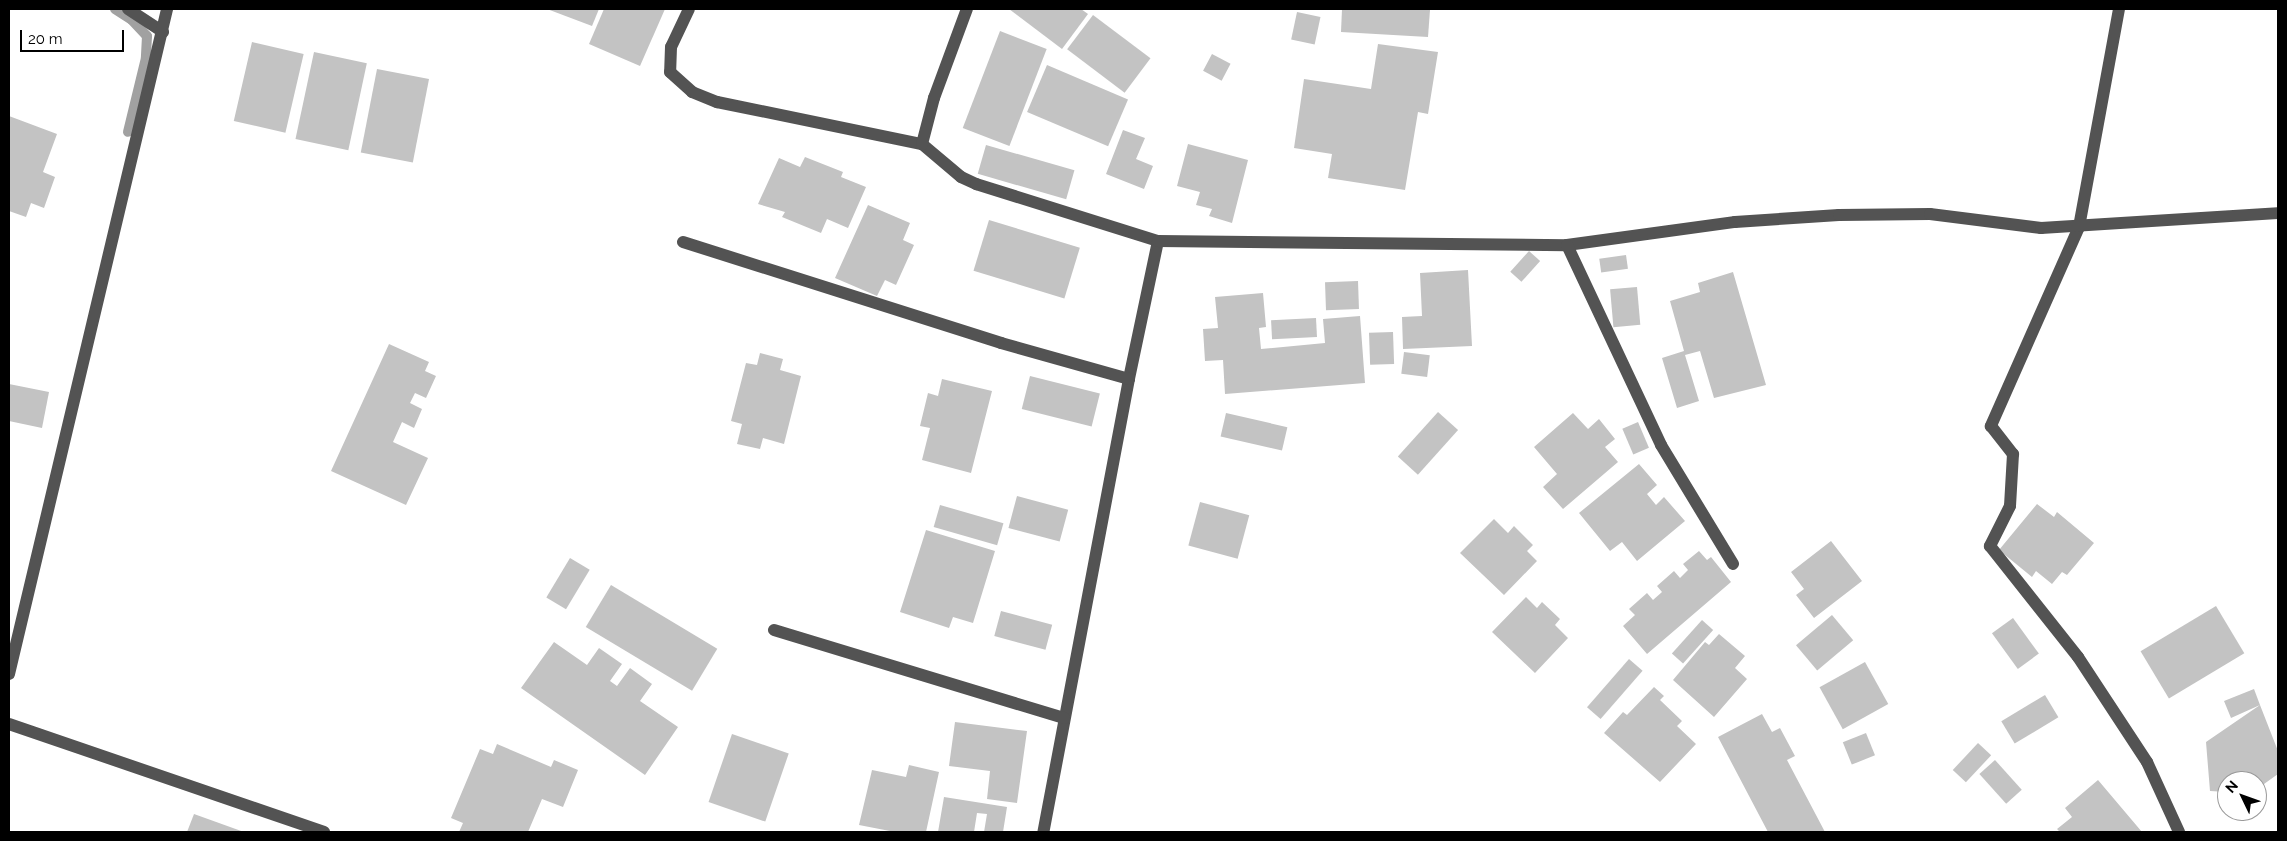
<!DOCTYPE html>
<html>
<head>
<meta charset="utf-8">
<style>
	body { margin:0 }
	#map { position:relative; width:2287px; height:841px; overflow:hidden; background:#fff; font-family:Raleway,sans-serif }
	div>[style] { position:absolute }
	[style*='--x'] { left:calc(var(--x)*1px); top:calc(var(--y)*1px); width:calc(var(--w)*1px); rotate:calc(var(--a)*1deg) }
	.stream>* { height:10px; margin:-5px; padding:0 5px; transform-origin:5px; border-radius:5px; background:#a1a1a1 }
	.building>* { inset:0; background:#c3c3c3; transform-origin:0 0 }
	.minor>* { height:12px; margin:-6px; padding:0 6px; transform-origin:6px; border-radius:6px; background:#535353 }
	span { translate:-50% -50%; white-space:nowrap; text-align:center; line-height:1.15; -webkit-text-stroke:4px #fff; paint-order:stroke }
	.frame { position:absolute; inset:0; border:10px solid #000; pointer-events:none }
	.north { position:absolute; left:2217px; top:771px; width:50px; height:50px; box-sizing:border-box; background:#fff; border:1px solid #999; border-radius:50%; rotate:312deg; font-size:14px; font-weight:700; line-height:20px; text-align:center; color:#000 }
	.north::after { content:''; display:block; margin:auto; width:18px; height:22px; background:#000; clip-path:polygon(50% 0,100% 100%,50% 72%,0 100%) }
	.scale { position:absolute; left:20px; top:30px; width:104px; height:22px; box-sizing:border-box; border:2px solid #000; border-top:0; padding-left:6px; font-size:15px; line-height:18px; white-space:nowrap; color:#000; -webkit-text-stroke:4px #fff; paint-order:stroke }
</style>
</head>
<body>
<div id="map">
	<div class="stream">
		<i style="--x:115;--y:9;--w:20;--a:33"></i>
		<i style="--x:132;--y:20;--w:22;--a:47"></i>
		<i style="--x:147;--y:36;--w:22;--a:93"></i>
		<i style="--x:146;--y:58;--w:76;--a:103.7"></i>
	</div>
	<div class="building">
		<i style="clip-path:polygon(547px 9px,599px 9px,592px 26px)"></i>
		<i style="clip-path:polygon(604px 9px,665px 9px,640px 66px,589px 44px)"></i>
		<i style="clip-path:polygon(1009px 9px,1081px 9px,1088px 14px,1062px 49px)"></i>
		<i style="clip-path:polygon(1342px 9px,1430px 10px,1428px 37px,1341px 32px)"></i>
		<i style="left:1297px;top:12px;width:24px;height:28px;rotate:12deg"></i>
		<i style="left:1093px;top:15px;width:72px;height:43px;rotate:37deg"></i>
		<i style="left:1000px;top:31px;width:50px;height:104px;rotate:21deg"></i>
		<i style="left:252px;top:42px;width:53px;height:81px;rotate:13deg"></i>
		<i style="clip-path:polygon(1378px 44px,1438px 52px,1428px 114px,1418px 112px,1405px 190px,1328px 178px,1332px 154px,1294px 148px,1304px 79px,1371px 89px)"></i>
		<i style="left:314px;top:52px;width:54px;height:89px;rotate:12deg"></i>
		<i style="left:1212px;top:54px;width:21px;height:19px;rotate:28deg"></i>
		<i style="left:1047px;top:65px;width:88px;height:51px;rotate:23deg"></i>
		<i style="left:377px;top:69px;width:53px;height:85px;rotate:11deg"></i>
		<i style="clip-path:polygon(9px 116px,57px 134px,43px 172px,55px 177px,44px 208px,31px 203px,26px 217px,9px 211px)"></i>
		<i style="clip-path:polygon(1123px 130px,1145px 138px,1136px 159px,1153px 166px,1144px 189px,1106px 174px)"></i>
		<i style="clip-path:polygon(1188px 144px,1248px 160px,1232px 223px,1209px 216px,1212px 209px,1196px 205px,1200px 192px,1177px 186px)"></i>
		<i style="left:986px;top:145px;width:92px;height:30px;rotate:16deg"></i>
		<i style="clip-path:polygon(805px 157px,843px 172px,841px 177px,866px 187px,848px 228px,827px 219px,821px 233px,782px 217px,785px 212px,758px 204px,779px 158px,800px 167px)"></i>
		<i style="clip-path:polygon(868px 205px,910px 223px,903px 240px,914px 245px,896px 285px,885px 280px,877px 296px,835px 278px)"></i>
		<i style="left:989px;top:220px;width:95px;height:53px;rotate:17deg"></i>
		<i style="left:1529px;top:251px;width:15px;height:28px;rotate:42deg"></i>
		<i style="left:1626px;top:255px;width:14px;height:27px;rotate:82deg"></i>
		<i style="clip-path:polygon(1468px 270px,1472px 346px,1403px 349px,1402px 317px,1422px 316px,1420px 273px)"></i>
		<i style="clip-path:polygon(1733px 272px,1766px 385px,1714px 398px,1700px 351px,1685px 355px,1699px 401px,1677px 408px,1662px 358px,1684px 351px,1670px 301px,1700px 292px,1698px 283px)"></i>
		<i style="left:1358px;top:281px;width:28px;height:33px;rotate:88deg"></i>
		<i style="left:1637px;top:287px;width:38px;height:27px;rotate:85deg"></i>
		<i style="clip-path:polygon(1263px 293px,1266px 327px,1259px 328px,1261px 349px,1325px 343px,1323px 319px,1360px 316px,1365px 383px,1225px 394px,1223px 360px,1205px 361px,1203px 329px,1218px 328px,1215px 297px)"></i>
		<i style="left:1316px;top:318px;width:19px;height:45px;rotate:87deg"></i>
		<i style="left:1393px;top:332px;width:32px;height:24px;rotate:88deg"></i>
		<i style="clip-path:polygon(389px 344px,429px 362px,425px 371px,436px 376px,426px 398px,415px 393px,410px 403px,422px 409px,414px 428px,402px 422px,393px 442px,428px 458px,406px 505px,331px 471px)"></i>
		<i style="left:1404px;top:352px;width:26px;height:22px;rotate:7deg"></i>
		<i style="clip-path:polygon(760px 353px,783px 359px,780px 370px,801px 376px,784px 444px,763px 438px,760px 449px,737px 444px,742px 424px,731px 421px,746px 363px,757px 365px)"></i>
		<i style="left:1030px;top:376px;width:72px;height:34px;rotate:14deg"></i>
		<i style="clip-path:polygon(942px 379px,992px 391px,971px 473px,922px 460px,930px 428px,920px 426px,928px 393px,938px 396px)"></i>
		<i style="clip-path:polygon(9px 384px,49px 392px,42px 428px,9px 421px)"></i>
		<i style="left:1438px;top:412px;width:27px;height:60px;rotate:42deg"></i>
		<i style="left:1226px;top:413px;width:63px;height:24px;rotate:13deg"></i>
		<i style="clip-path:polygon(1573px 413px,1588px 429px,1599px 419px,1615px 439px,1605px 447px,1618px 462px,1563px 509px,1543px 487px,1557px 474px,1534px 447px)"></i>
		<i style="left:1638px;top:422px;width:28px;height:17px;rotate:67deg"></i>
		<i style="clip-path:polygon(1639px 464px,1657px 485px,1647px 494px,1656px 505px,1664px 497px,1685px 521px,1637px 561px,1622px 542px,1610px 551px,1579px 513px)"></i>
		<i style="left:1017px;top:496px;width:53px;height:33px;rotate:15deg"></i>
		<i style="left:1200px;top:502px;width:51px;height:45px;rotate:15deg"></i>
		<i style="clip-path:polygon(2037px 504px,2054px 517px,2057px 512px,2094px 543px,2067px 575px,2062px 572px,2052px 584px,2036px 571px,2032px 577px,1999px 550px)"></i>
		<i style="left:940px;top:505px;width:66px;height:23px;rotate:16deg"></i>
		<i style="clip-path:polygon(1494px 519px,1508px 533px,1514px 526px,1533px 545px,1527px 551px,1537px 561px,1504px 595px,1460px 553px)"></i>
		<i style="clip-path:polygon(926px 530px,995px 551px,973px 623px,953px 617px,949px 628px,900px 612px)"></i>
		<i style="clip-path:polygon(1831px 541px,1862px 581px,1814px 618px,1796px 595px,1804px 589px,1791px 572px)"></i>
		<i style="clip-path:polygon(1699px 551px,1707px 560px,1711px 557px,1731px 582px,1647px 654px,1623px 626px,1635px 615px,1629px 609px,1647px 593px,1653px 600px,1662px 592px,1657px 586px,1674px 571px,1680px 578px,1688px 570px,1683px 564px)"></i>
		<i style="left:570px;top:558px;width:23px;height:46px;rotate:31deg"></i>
		<i style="left:611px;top:585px;width:124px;height:49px;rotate:31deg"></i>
		<i style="clip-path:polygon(1526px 597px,1537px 608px,1542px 602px,1560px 619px,1555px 625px,1568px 638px,1535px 673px,1492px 632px)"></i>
		<i style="left:2216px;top:606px;width:55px;height:88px;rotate:59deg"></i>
		<i style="left:1001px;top:611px;width:53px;height:26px;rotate:15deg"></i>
		<i style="left:1832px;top:615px;width:33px;height:47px;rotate:50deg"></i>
		<i style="left:2013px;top:618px;width:44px;height:26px;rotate:54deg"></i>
		<i style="left:1702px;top:620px;width:15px;height:45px;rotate:42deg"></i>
		<i style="clip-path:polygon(1719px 634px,1745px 656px,1735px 668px,1747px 679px,1714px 717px,1673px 680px,1705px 642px,1709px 645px)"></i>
		<i style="clip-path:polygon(554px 642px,587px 665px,599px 648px,622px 664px,610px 681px,617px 686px,630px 668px,652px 684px,640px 701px,678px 727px,645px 775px,521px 688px)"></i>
		<i style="left:1629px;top:659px;width:18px;height:64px;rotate:41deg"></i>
		<i style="left:1865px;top:662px;width:48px;height:52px;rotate:61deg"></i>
		<i style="clip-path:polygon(1654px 687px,1664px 696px,1660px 700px,1682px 721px,1677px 726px,1696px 744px,1660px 782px,1604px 733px,1623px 712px,1627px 715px)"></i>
		<i style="clip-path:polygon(2254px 689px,2260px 705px,2278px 751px,2278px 774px,2257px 789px,2257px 781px,2227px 781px,2227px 792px,2210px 791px,2206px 742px,2260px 705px,2231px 718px,2224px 701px)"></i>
		<i style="left:2045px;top:695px;width:26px;height:51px;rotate:59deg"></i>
		<i style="clip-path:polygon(1762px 714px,1772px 732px,1780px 728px,1795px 756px,1787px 760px,1825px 832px,1768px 832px,1718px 737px)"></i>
		<i style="clip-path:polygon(955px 722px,1027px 731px,1017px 803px,987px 799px,990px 771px,949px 766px)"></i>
		<i style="left:1866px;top:733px;width:24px;height:25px;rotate:68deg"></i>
		<i style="left:732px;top:734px;width:60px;height:72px;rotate:19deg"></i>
		<i style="left:1978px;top:743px;width:18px;height:37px;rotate:43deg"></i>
		<i style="clip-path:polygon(497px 744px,551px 767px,554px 760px,578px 770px,563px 807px,542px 799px,528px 832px,459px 832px,463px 823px,451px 818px,480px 749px,493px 754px)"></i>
		<i style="left:1995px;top:760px;width:40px;height:21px;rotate:48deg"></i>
		<i style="clip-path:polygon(909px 765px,939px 772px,926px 832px,895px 832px,859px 825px,872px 770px,906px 777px)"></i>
		<i style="clip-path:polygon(2098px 780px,2142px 832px,2060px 832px,2057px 829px,2072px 817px,2065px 808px)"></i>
		<i style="clip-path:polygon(944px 797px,1007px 807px,1003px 832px,984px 832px,987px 814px,977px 813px,974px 832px,938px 832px)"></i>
		<i style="clip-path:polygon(194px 814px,244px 832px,187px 832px)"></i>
	</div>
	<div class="minor">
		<i style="--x:128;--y:9;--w:42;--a:33.3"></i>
		<i style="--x:689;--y:9;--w:42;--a:115.3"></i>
		<i style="--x:671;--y:47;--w:25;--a:92"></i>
		<i style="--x:670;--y:72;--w:30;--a:42"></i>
		<i style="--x:692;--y:92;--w:27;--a:22"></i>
		<i style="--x:717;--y:102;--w:209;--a:11.6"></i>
		<i style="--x:922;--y:144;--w:51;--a:40.2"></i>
		<i style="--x:961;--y:177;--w:17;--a:25"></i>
		<i style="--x:976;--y:184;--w:191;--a:17.4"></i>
		<i style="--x:1158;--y:241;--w:141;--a:101.9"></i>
		<i style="--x:1129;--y:379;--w:461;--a:100.7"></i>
		<i style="--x:2119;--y:9;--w:222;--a:100.4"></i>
		<i style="--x:2079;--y:227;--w:218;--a:113.9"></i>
		<i style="--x:1991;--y:426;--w:36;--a:52"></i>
		<i style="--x:2013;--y:454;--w:52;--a:93.3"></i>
		<i style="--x:2010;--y:506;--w:45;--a:116.6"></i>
		<i style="--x:1990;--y:546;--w:142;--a:51.6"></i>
		<i style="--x:2078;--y:657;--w:126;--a:56.7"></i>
		<i style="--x:2147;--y:762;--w:77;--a:65.4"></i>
		<i style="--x:922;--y:144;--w:48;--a:-75.4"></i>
		<i style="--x:934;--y:98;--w:95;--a:-69.7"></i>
		<i style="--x:1158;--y:241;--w:409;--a:0.6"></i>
		<i style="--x:1567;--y:245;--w:170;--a:-7.8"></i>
		<i style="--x:1735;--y:222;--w:104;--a:-3.9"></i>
		<i style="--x:1839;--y:215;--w:91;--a:-0.6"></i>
		<i style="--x:1930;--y:214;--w:112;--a:7.2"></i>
		<i style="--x:2041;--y:228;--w:237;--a:-3.6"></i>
		<i style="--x:683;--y:242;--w:334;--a:17.6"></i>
		<i style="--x:1001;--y:343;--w:133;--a:15.7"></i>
		<i style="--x:1567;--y:245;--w:221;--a:64.8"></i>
		<i style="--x:1661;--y:445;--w:139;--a:58.8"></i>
		<i style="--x:774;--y:630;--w:303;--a:16.9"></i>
		<i style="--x:9;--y:674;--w:684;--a:-76.63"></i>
		<i style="--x:9;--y:724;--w:333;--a:18.9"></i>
	</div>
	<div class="frame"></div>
	<div class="north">N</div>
	<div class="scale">20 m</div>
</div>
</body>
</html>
